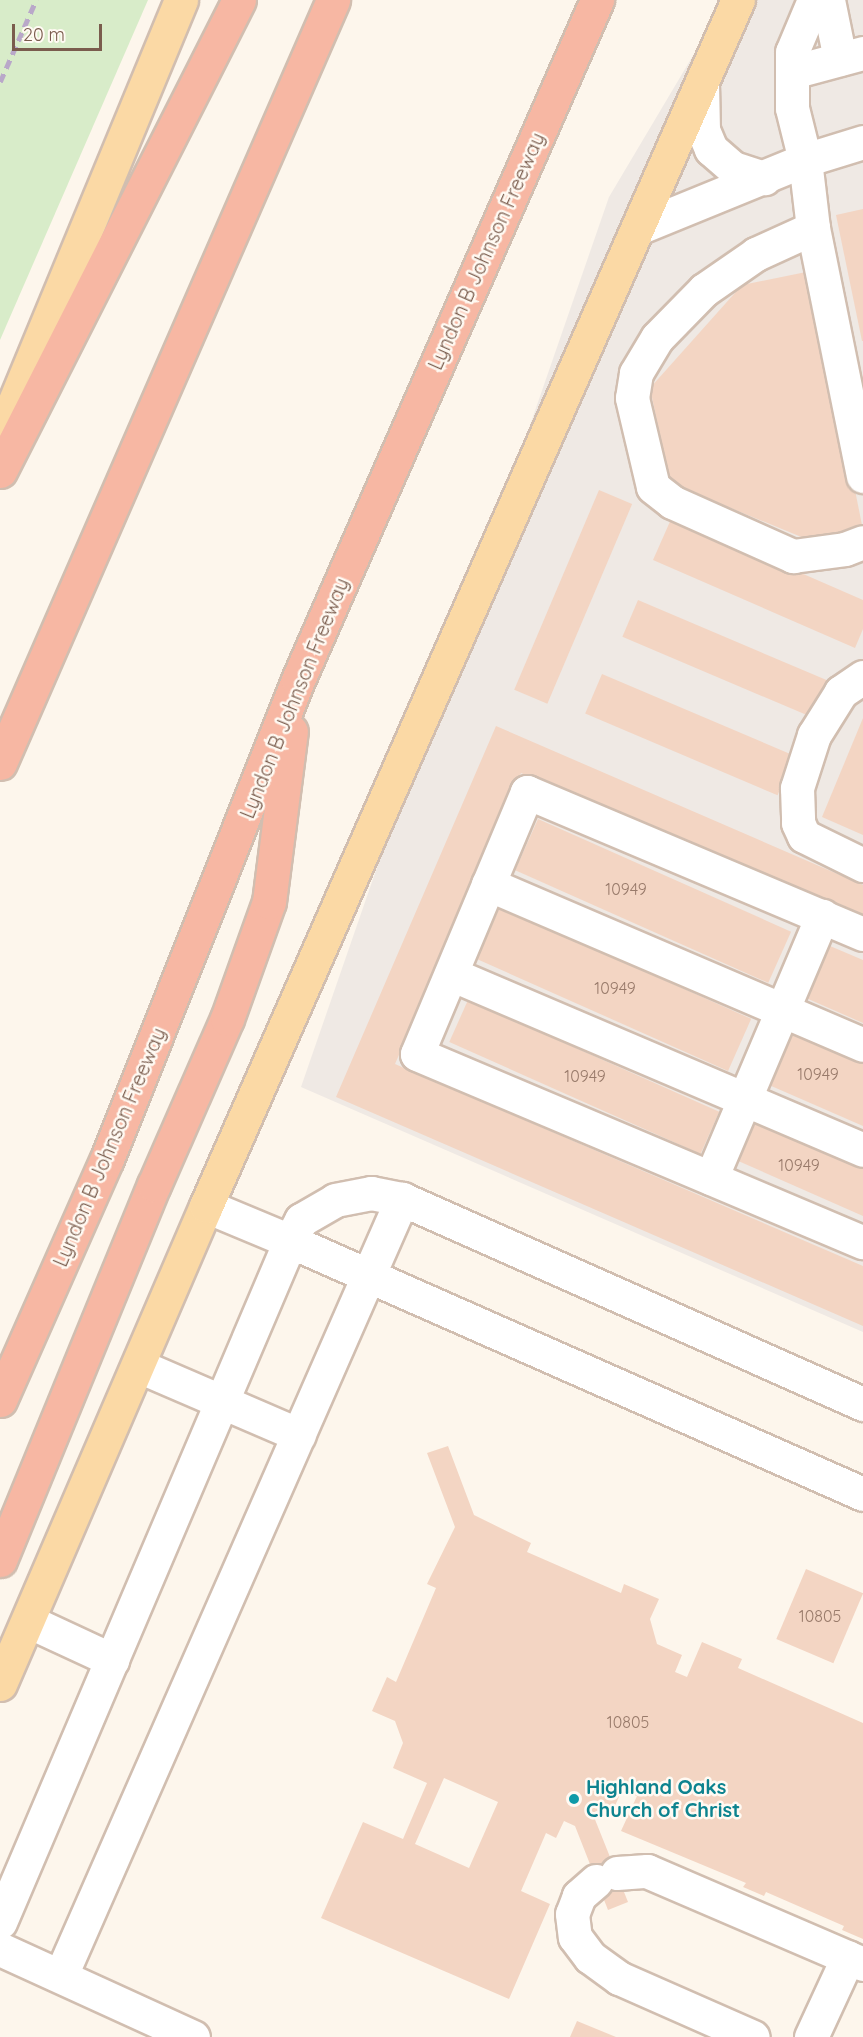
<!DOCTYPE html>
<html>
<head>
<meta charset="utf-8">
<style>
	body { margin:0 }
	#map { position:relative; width:863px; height:2037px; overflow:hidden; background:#fdf6ec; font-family:Quicksand,sans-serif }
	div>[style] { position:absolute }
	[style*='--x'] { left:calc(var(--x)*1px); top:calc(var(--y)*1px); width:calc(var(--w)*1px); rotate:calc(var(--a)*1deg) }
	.industrial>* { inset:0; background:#efe9e4 }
	.green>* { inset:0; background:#d8ecc9 }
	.building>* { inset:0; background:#f3d5c3; transform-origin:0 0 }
	.roads { filter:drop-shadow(2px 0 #d1beb0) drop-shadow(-2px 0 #d1beb0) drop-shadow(0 2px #d1beb0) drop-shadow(0 -2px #d1beb0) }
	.minor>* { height:33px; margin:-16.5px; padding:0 16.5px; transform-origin:16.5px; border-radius:16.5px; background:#fff }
	.major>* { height:33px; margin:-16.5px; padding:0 16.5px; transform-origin:16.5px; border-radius:16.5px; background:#fbd9a5 }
	.highway>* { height:33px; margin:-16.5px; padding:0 16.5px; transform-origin:16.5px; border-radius:16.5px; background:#f7b7a3 }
	.rail>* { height:4.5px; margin-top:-2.25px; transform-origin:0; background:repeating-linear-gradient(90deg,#b9a8c9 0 9px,transparent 0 15px) }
	.dots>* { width:16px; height:16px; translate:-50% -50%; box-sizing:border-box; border:3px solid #fffaf3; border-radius:50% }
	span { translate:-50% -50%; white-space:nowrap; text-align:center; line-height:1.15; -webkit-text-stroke:5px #fffaf3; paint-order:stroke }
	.number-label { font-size:16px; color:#987a6a }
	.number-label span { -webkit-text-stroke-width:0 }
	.street-label { font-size:20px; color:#7a5c4d }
	.culture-label { font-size:20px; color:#0d838f; font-weight:700 }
	.left { translate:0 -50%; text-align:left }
	.scale { position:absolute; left:12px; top:24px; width:90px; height:27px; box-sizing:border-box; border:3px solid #7a5c4d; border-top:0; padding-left:8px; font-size:18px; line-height:21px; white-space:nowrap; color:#7a5c4d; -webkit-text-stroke:4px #fffaf3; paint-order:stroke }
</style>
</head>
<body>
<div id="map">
	<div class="industrial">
		<i style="clip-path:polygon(726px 0,863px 0,863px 1332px,301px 1087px,609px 197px)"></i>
	</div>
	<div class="green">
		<i style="clip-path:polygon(0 0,148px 0,0 340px)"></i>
	</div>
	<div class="building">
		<i style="clip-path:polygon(863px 209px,863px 341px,862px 341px,836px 215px)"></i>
		<i style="clip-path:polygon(811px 271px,863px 530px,811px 541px,670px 483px,650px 388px,742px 285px)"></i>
		<i style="left:599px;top:490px;width:36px;height:217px;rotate:23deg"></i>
		<i style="clip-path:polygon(672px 517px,863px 600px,863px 629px,855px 648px,653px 560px)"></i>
		<i style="left:638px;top:600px;width:208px;height:40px;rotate:23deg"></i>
		<i style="left:602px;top:674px;width:209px;height:43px;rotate:23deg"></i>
		<i style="clip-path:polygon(863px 718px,863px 835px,822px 817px)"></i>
		<i style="clip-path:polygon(496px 726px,863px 885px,863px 923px,521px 773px,395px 1064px,863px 1266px,863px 1326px,336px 1097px)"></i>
		<i style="left:538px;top:819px;width:277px;height:56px;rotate:24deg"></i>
		<i style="left:500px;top:907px;width:275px;height:57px;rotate:24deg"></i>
		<i style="clip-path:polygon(830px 946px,863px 960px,863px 1023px,806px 998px)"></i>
		<i style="left:468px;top:1000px;width:275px;height:46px;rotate:24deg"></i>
		<i style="clip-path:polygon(791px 1032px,863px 1063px,863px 1126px,769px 1085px)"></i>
		<i style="clip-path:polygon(753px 1121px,863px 1169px,863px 1216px,736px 1160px)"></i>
		<i style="clip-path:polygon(evenodd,448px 1446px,474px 1515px,531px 1543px,527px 1552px,621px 1593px,624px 1584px,659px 1599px,650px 1619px,657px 1644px,682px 1655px,675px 1672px,687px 1677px,702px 1642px,742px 1659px,738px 1668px,863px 1723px,863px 1939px,842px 1930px,844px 1926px,766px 1892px,764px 1896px,743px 1887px,746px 1883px,621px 1831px,637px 1796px,622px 1790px,610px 1817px,596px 1811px,594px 1817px,628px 1902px,608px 1910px,575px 1826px,564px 1821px,556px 1838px,546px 1833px,521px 1891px,550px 1904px,509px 1999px,321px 1918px,363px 1822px,403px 1839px,427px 1783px,393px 1768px,403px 1743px,395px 1721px,372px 1711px,387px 1677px,396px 1682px,436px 1588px,427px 1584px,455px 1527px,427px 1453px,448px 1446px,444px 1778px,498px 1802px,469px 1868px,415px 1844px,444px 1778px)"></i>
		<i style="left:806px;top:1569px;width:62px;height:76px;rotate:23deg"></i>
		<i style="clip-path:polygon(577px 2021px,616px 2037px,570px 2037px)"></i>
	</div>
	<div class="roads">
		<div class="minor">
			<i style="--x:814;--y:0;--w:56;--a:112.9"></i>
			<i style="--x:792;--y:52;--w:56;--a:90"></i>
			<i style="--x:792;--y:108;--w:54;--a:76"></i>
			<i style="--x:805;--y:160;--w:68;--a:83.3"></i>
			<i style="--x:813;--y:228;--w:253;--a:78.6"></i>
			<i style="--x:828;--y:0;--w:60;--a:78.5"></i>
			<i style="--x:792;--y:72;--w:73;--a:-15"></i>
			<i style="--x:702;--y:83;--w:47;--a:88.8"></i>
			<i style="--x:703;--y:130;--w:21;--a:67"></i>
			<i style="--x:711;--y:149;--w:29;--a:41"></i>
			<i style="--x:733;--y:168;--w:33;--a:18"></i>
			<i style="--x:638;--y:228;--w:180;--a:-22.2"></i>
			<i style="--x:805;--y:160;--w:61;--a:-17.2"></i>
			<i style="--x:813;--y:228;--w:63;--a:155.5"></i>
			<i style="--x:756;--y:254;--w:63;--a:145.3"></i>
			<i style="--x:704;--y:290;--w:67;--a:134.4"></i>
			<i style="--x:657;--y:338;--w:41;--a:121"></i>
			<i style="--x:636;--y:373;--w:25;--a:99"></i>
			<i style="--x:632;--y:398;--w:91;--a:76.7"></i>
			<i style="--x:653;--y:487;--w:24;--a:38"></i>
			<i style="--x:672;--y:502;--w:133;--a:24.1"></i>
			<i style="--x:793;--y:556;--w:52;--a:-7.7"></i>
			<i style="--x:845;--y:549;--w:19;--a:-21"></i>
			<i style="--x:863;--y:677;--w:27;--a:146"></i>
			<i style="--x:841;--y:692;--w:51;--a:122.1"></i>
			<i style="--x:814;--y:735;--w:56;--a:107.8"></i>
			<i style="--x:797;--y:788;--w:35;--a:88"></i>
			<i style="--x:798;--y:823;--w:14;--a:65"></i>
			<i style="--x:804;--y:836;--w:66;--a:26.2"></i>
			<i style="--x:488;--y:884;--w:408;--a:23.2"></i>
			<i style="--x:863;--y:934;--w:365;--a:-157.1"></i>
			<i style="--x:527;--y:792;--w:284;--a:112.8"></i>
			<i style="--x:417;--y:1054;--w:484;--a:22.9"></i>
			<i style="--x:451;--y:974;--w:448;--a:23.1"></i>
			<i style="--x:711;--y:1178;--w:285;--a:-67"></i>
			<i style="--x:206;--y:1206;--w:91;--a:22.6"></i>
			<i style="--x:290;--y:1241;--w:24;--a:-62"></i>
			<i style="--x:301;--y:1220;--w:39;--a:-30"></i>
			<i style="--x:335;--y:1200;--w:37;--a:-11"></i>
			<i style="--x:371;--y:1193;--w:32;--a:11"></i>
			<i style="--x:402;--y:1199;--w:505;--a:23.97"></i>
			<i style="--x:139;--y:1366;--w:174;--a:23.3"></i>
			<i style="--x:28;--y:1621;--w:93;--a:24.9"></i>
			<i style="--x:617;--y:1873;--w:30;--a:-4"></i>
			<i style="--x:647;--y:1871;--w:235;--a:23.3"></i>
			<i style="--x:596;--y:1881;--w:23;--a:139"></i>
			<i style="--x:579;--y:1896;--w:19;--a:111"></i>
			<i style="--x:572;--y:1914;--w:23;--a:83"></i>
			<i style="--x:575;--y:1937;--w:25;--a:53"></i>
			<i style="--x:590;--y:1957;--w:36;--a:36"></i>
			<i style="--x:619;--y:1978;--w:146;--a:23.8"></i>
			<i style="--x:0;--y:1922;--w:740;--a:-66.93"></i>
			<i style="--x:290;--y:1241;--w:626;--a:23.82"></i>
			<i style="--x:0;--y:1949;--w:212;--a:24.5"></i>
			<i style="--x:61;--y:1975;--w:848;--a:-66.28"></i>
			<i style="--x:811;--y:2037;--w:88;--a:-65.2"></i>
		</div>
		<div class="major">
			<i style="--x:0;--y:437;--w:473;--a:-67.5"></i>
			<i style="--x:0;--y:1684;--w:520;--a:-66.69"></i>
			<i style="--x:206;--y:1206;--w:1318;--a:-66.2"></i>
		</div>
		<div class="highway">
			<i style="--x:0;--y:471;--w:528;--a:-63.1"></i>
			<i style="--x:0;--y:763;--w:833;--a:-66.42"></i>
			<i style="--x:0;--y:1400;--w:264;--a:-66.1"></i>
			<i style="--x:107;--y:1159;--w:516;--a:-68.26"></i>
			<i style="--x:298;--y:680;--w:743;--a:-66.26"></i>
			<i style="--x:0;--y:1560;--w:405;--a:-67.7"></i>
			<i style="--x:154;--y:1185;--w:181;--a:-66.3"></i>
			<i style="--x:227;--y:1019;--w:124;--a:-70.3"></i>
			<i style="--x:269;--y:902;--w:172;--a:-82.7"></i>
		</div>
	</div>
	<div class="rail">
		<i style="--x:0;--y:82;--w:90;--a:-66.3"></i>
	</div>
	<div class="dots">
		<i style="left:574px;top:1799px;background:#0f9aa8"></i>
	</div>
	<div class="number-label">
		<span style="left:626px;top:889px">10949</span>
		<span style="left:615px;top:988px">10949</span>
		<span style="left:818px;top:1074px">10949</span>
		<span style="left:585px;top:1076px">10949</span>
		<span style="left:799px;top:1165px">10949</span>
		<span style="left:820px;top:1616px">10805</span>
		<span style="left:628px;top:1722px">10805</span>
	</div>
	<div class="street-label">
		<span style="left:486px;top:251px;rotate:-66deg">Lyndon B Johnson Freeway</span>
		<span style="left:294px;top:698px;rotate:-68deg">Lyndon B Johnson Freeway</span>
		<span style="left:109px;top:1147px;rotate:-67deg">Lyndon B Johnson Freeway</span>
	</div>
	<div class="culture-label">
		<span class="left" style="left:586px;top:1798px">Highland Oaks<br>Church of Christ</span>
	</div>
	<div class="scale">20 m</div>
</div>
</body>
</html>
